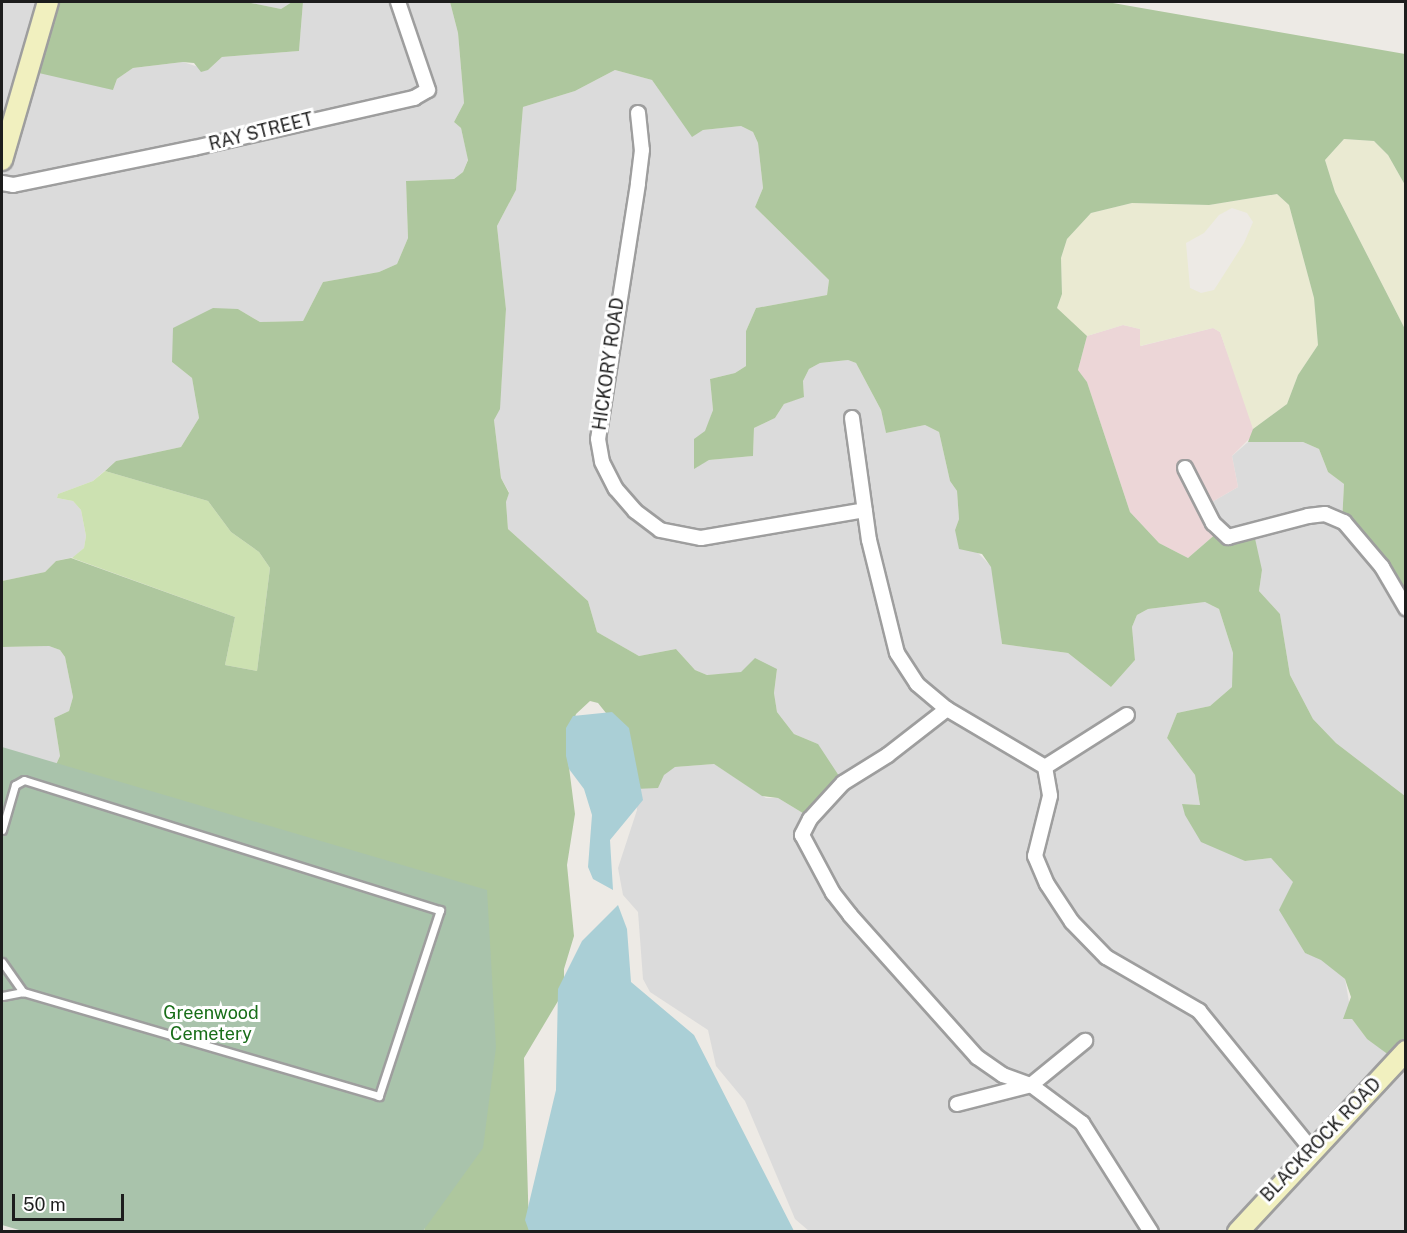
<!DOCTYPE html>
<html>
<head>
<meta charset="utf-8">
<style>
	body { margin:0 }
	#map { position:relative; width:1407px; height:1233px; overflow:hidden; background:#edeae5; font-family:"Public Sans",sans-serif }
	div>[style] { position:absolute }
	[style*='--x'] { left:calc(var(--x)*1px); top:calc(var(--y)*1px); width:calc(var(--w)*1px); rotate:calc(var(--a)*1deg) }
	.residential>* { inset:0; background:#dbdbdb }
	.commercial>* { inset:0; background:#ecd6d7 }
	.farmland>* { inset:0; background:#eaead2 }
	.grass>* { inset:0; background:#cce1b1 }
	.forest>* { inset:0; background:#aec79e }
	.cemetery>* { inset:0; background:#a9c3ab }
	.water>* { inset:0; background:#aacfd6 }
	.roads { filter:drop-shadow(2px 0 #9e9e9e) drop-shadow(-2px 0 #9e9e9e) drop-shadow(0 2px #9e9e9e) drop-shadow(0 -2px #9e9e9e) }
	.lane>* { height:7px; margin:-3.5px; padding:0 3.5px; transform-origin:3.5px; border-radius:3.5px; background:#fff }
	.street>* { height:14px; margin:-7px; padding:0 7px; transform-origin:7px; border-radius:7px; background:#fff }
	.secondary>* { height:20px; margin:-10px; padding:0 10px; transform-origin:10px; border-radius:10px; background:#f1f0bf }
	span { translate:-50% -50%; white-space:nowrap; text-align:center; line-height:1.15; -webkit-text-stroke:6px #fff; paint-order:stroke }
	.street-label { font-size:18px; color:#1d1d1d }
	.park-label { font-size:18px; color:#196e19 }
	.frame { position:absolute; inset:0; border:3px solid #1d1d1d; pointer-events:none }
	.scale { position:absolute; left:12px; top:1194px; width:112px; height:27px; box-sizing:border-box; border:3px solid #1d1d1d; border-top:0; padding-left:8px; font-size:18px; line-height:21px; white-space:nowrap; color:#1d1d1d; -webkit-text-stroke:4px #fff; paint-order:stroke }
</style>
</head>
<body>
<div id="map">
	<div class="residential">
		<i style="clip-path:polygon(2px 2px,48px 2px,113px 90px,117px 79px,133px 68px,183px 62px,208px 70px,222px 57px,299px 51px,303px 2px,450px 2px,458px 33px,464px 103px,454px 122px,461px 128px,468px 159px,463px 172px,454px 179px,406px 181px,408px 238px,397px 264px,379px 272px,323px 282px,303px 321px,260px 322px,238px 309px,172px 362px,192px 378px,199px 418px,181px 447px,116px 461px,93px 481px,58px 494px,57px 498px,73px 501px,81px 510px,86px 536px,84px 548px,74px 557px,56px 561px,45px 572px,2px 581px)"></i>
		<i style="clip-path:polygon(246px 2px,292px 2px,281px 9px)"></i>
		<i style="clip-path:polygon(615px 70px,652px 80px,692px 136px,703px 130px,741px 126px,753px 132px,758px 143px,763px 188px,755px 207px,829px 280px,827px 295px,756px 308px,746px 331px,746px 366px,735px 373px,710px 379px,713px 410px,694px 468px,709px 460px,753px 456px,754px 428px,775px 418px,784px 404px,804px 396px,803px 381px,809px 369px,820px 363px,848px 360px,856px 363px,881px 410px,886px 433px,925px 425px,939px 432px,950px 481px,957px 491px,959px 519px,955px 530px,992px 567px,1002px 644px,1068px 653px,1111px 687px,1135px 660px,1132px 627px,1137px 615px,1148px 609px,1205px 602px,1219px 609px,1233px 653px,1235px 679px,1232px 687px,1210px 706px,1177px 713px,1167px 738px,1195px 775px,1200px 805px,1182px 804px,1245px 861px,1271px 858px,1294px 882px,1280px 910px,1305px 953px,1321px 959px,1345px 979px,1352px 1019px,1367px 1039px,1405px 1052px,1405px 1231px,809px 1231px,795px 1219px,745px 1101px,716px 1066px,708px 1030px,650px 992px,643px 979px,638px 912px,623px 895px,618px 868px,637px 810px,635px 789px,675px 767px,714px 764px,766px 798px,778px 798px,811px 818px,818px 744px,794px 734px,777px 712px,774px 693px,777px 670px,707px 675px,695px 670px,676px 649px,639px 656px,597px 632px,588px 601px,508px 529px,506px 502px,509px 492px,501px 478px,494px 420px,501px 390px,506px 309px,497px 226px,516px 190px,523px 107px,575px 91px)"></i>
		<i style="clip-path:polygon(1248px 442px,1303px 442px,1319px 449px,1328px 472px,1344px 484px,1342px 523px,1405px 610px,1405px 796px,1336px 743px,1313px 719px,1290px 675px,1280px 614px,1259px 591px,1262px 570px,1228px 538px,1205px 506px,1238px 487px,1232px 456px)"></i>
		<i style="clip-path:polygon(49px 646px,60px 650px,65px 657px,73px 697px,69px 711px,54px 718px,60px 756px,53px 771px,2px 774px,2px 647px)"></i>
	</div>
	<div class="commercial">
		<i style="clip-path:polygon(1123px 325px,1140px 329px,1141px 346px,1213px 328px,1220px 332px,1251px 419px,1254px 434px,1232px 456px,1238px 487px,1205px 506px,1218px 532px,1188px 558px,1159px 543px,1130px 512px,1087px 382px,1078px 370px,1087px 336px)"></i>
	</div>
	<div class="farmland">
		<i style="clip-path:polygon(1344px 139px,1374px 141px,1388px 155px,1405px 185px,1405px 329px,1335px 192px,1325px 160px)"></i>
		<i style="clip-path:polygon(evenodd,1277px 194px,1289px 205px,1314px 298px,1318px 345px,1298px 375px,1287px 404px,1253px 429px,1220px 332px,1213px 328px,1140px 346px,1140px 329px,1123px 325px,1087px 336px,1060px 315px,1057px 308px,1062px 294px,1061px 258px,1067px 239px,1091px 213px,1132px 203px,1209px 205px,1277px 194px,1232px 208px,1247px 213px,1253px 222px,1244px 243px,1214px 290px,1201px 293px,1190px 288px,1186px 243px,1204px 233px,1219px 215px,1232px 208px)"></i>
	</div>
	<div class="grass">
		<i style="clip-path:polygon(105px 471px,208px 501px,231px 532px,259px 552px,270px 568px,257px 671px,225px 665px,235px 617px,72px 558px,84px 548px,86px 536px,81px 510px,73px 501px,57px 498px,58px 494px,93px 481px)"></i>
	</div>
	<div class="forest">
		<i style="clip-path:polygon(48px 2px,246px 2px,281px 9px,292px 2px,303px 2px,299px 51px,222px 57px,208px 70px,201px 72px,194px 63px,183px 62px,133px 68px,117px 79px,113px 90px,30px 71px)"></i>
		<i style="clip-path:polygon(450px 2px,1107px 2px,1405px 54px,1405px 185px,1388px 155px,1374px 141px,1344px 139px,1325px 160px,1335px 192px,1405px 329px,1405px 610px,1342px 523px,1344px 484px,1328px 472px,1319px 449px,1303px 442px,1248px 442px,1253px 429px,1287px 404px,1298px 375px,1318px 345px,1314px 298px,1289px 205px,1277px 194px,1209px 205px,1132px 203px,1091px 213px,1067px 239px,1061px 258px,1062px 294px,1057px 308px,1087px 336px,1078px 370px,1087px 382px,1130px 512px,1159px 543px,1188px 558px,1218px 532px,1254px 534px,1262px 570px,1259px 591px,1280px 614px,1290px 675px,1313px 719px,1336px 743px,1405px 796px,1406px 1052px,1397px 1061px,1367px 1039px,1352px 1019px,1343px 1019px,1351px 997px,1345px 979px,1321px 960px,1305px 953px,1279px 910px,1293px 882px,1271px 858px,1245px 861px,1201px 842px,1185px 815px,1182px 804px,1200px 805px,1195px 775px,1167px 738px,1177px 713px,1210px 706px,1232px 687px,1233px 653px,1219px 609px,1205px 602px,1148px 609px,1137px 615px,1132px 627px,1135px 660px,1111px 687px,1068px 653px,1002px 644px,991px 567px,982px 554px,959px 549px,955px 530px,959px 519px,957px 491px,950px 481px,939px 432px,925px 425px,886px 433px,881px 410px,856px 363px,848px 360px,820px 363px,809px 369px,803px 381px,804px 397px,784px 404px,775px 418px,754px 428px,753px 456px,709px 460px,694px 469px,694px 439px,705px 431px,713px 410px,710px 379px,735px 373px,746px 366px,746px 331px,756px 308px,827px 295px,829px 280px,755px 207px,763px 188px,758px 143px,753px 132px,741px 126px,703px 130px,692px 137px,652px 80px,615px 70px,575px 91px,523px 107px,516px 190px,497px 226px,506px 309px,500px 409px,494px 420px,501px 478px,509px 493px,506px 502px,508px 529px,588px 601px,597px 632px,639px 656px,676px 649px,695px 670px,707px 675px,741px 672px,755px 658px,777px 669px,774px 693px,777px 712px,794px 734px,818px 744px,843px 782px,811px 818px,778px 798px,762px 796px,714px 764px,675px 767px,664px 775px,658px 788px,635px 789px,626px 738px,598px 703px,590px 701px,576px 714px,566px 744px,575px 814px,567px 865px,574px 936px,564px 969px,564px 991px,524px 1058px,529px 1231px,424px 1231px,435px 1179px,53px 771px,60px 756px,54px 718px,69px 711px,73px 697px,65px 657px,60px 650px,49px 646px,2px 647px,2px 581px,45px 572px,56px 561px,71px 558px,235px 617px,225px 665px,257px 671px,270px 568px,259px 552px,231px 532px,208px 501px,105px 471px,116px 461px,181px 447px,199px 418px,192px 378px,172px 362px,173px 328px,213px 308px,238px 309px,260px 322px,303px 321px,323px 282px,379px 272px,397px 264px,408px 238px,406px 181px,454px 179px,463px 172px,468px 160px,461px 128px,454px 122px,464px 103px,458px 33px)"></i>
	</div>
	<div class="cemetery">
		<i style="clip-path:polygon(2px 747px,487px 890px,496px 1047px,483px 1148px,423px 1231px,26px 1232px,2px 1225px)"></i>
	</div>
	<div class="water">
		<i style="clip-path:polygon(612px 712px,629px 728px,643px 800px,610px 840px,613px 890px,593px 879px,588px 867px,592px 815px,584px 789px,569px 769px,566px 756px,566px 728px,573px 716px)"></i>
		<i style="clip-path:polygon(618px 905px,627px 929px,631px 982px,694px 1035px,794px 1231px,529px 1231px,525px 1220px,556px 1090px,558px 989px,582px 941px)"></i>
	</div>
	<div class="roads">
		<div class="lane">
			<i style="--x:2;--y:830;--w:47;--a:-73.9"></i>
			<i style="--x:15;--y:785;--w:10;--a:-29"></i>
			<i style="--x:24;--y:780;--w:436;--a:17.4"></i>
			<i style="--x:440;--y:910;--w:196;--a:108.2"></i>
			<i style="--x:379;--y:1096;--w:371;--a:-163.7"></i>
			<i style="--x:23;--y:992;--w:21;--a:169"></i>
			<i style="--x:2;--y:962;--w:37;--a:55"></i>
		</div>
		<div class="street">
			<i style="--x:638;--y:113;--w:37;--a:84"></i>
			<i style="--x:642;--y:150;--w:34;--a:97"></i>
			<i style="--x:638;--y:184;--w:258;--a:98.9"></i>
			<i style="--x:598;--y:439;--w:23;--a:80"></i>
			<i style="--x:602;--y:462;--w:30;--a:63"></i>
			<i style="--x:616;--y:489;--w:29;--a:49"></i>
			<i style="--x:635;--y:511;--w:31;--a:37"></i>
			<i style="--x:660;--y:530;--w:42;--a:11"></i>
			<i style="--x:701;--y:538;--w:166;--a:-9.7"></i>
			<i style="--x:2;--y:183;--w:11;--a:10"></i>
			<i style="--x:13;--y:185;--w:185;--a:-11.6"></i>
			<i style="--x:194;--y:148;--w:226;--a:-12.8"></i>
			<i style="--x:414;--y:98;--w:16;--a:-30"></i>
			<i style="--x:428;--y:90;--w:93;--a:-108.8"></i>
			<i style="--x:852;--y:418;--w:123;--a:82.1"></i>
			<i style="--x:869;--y:540;--w:116;--a:76.1"></i>
			<i style="--x:897;--y:653;--w:37;--a:57"></i>
			<i style="--x:917;--y:684;--w:39;--a:40"></i>
			<i style="--x:947;--y:709;--w:114;--a:30.6"></i>
			<i style="--x:1185;--y:468;--w:62;--a:63"></i>
			<i style="--x:1213;--y:523;--w:21;--a:43"></i>
			<i style="--x:1228;--y:537;--w:83;--a:-14.7"></i>
			<i style="--x:1308;--y:516;--w:17;--a:-7"></i>
			<i style="--x:1325;--y:514;--w:21;--a:23"></i>
			<i style="--x:1344;--y:522;--w:59;--a:49.8"></i>
			<i style="--x:1382;--y:567;--w:48;--a:59.7"></i>
			<i style="--x:947;--y:709;--w:75;--a:142.1"></i>
			<i style="--x:888;--y:755;--w:53;--a:148.1"></i>
			<i style="--x:843;--y:783;--w:49;--a:132.5"></i>
			<i style="--x:810;--y:819;--w:18;--a:117"></i>
			<i style="--x:802;--y:835;--w:66;--a:61.9"></i>
			<i style="--x:833;--y:893;--w:28;--a:52"></i>
			<i style="--x:850;--y:915;--w:191;--a:48.2"></i>
			<i style="--x:977;--y:1057;--w:32;--a:35"></i>
			<i style="--x:1003;--y:1075;--w:30;--a:20"></i>
			<i style="--x:1031;--y:1085;--w:64;--a:36.7"></i>
			<i style="--x:1082;--y:1123;--w:129;--a:57.7"></i>
			<i style="--x:1045;--y:767;--w:29;--a:80"></i>
			<i style="--x:1050;--y:796;--w:62;--a:104"></i>
			<i style="--x:1035;--y:856;--w:30;--a:67"></i>
			<i style="--x:1047;--y:884;--w:45;--a:56.7"></i>
			<i style="--x:1072;--y:922;--w:49;--a:45.8"></i>
			<i style="--x:1106;--y:957;--w:108;--a:30.1"></i>
			<i style="--x:1199;--y:1011;--w:179;--a:50.9"></i>
			<i style="--x:1045;--y:767;--w:97;--a:-32.4"></i>
			<i style="--x:957;--y:1104;--w:76;--a:-14.4"></i>
			<i style="--x:1031;--y:1085;--w:70;--a:-39.2"></i>
		</div>
		<div class="secondary">
			<i style="--x:2;--y:160;--w:165;--a:-73.8"></i>
			<i style="--x:1238;--y:1232;--w:247;--a:-47.1"></i>
		</div>
	</div>
	<div class="street-label">
		<span style="left:261px;top:132px;rotate:-14deg">RAY STREET</span>
		<span style="left:609px;top:364px;rotate:-82deg">HICKORY ROAD</span>
		<span style="left:1321px;top:1140px;rotate:-46deg">BLACKROCK ROAD</span>
	</div>
	<div class="park-label">
		<span style="left:211px;top:1024px">Greenwood<br>Cemetery</span>
	</div>
	<div class="frame"></div>
	<div class="scale">50 m</div>
</div>
</body>
</html>
